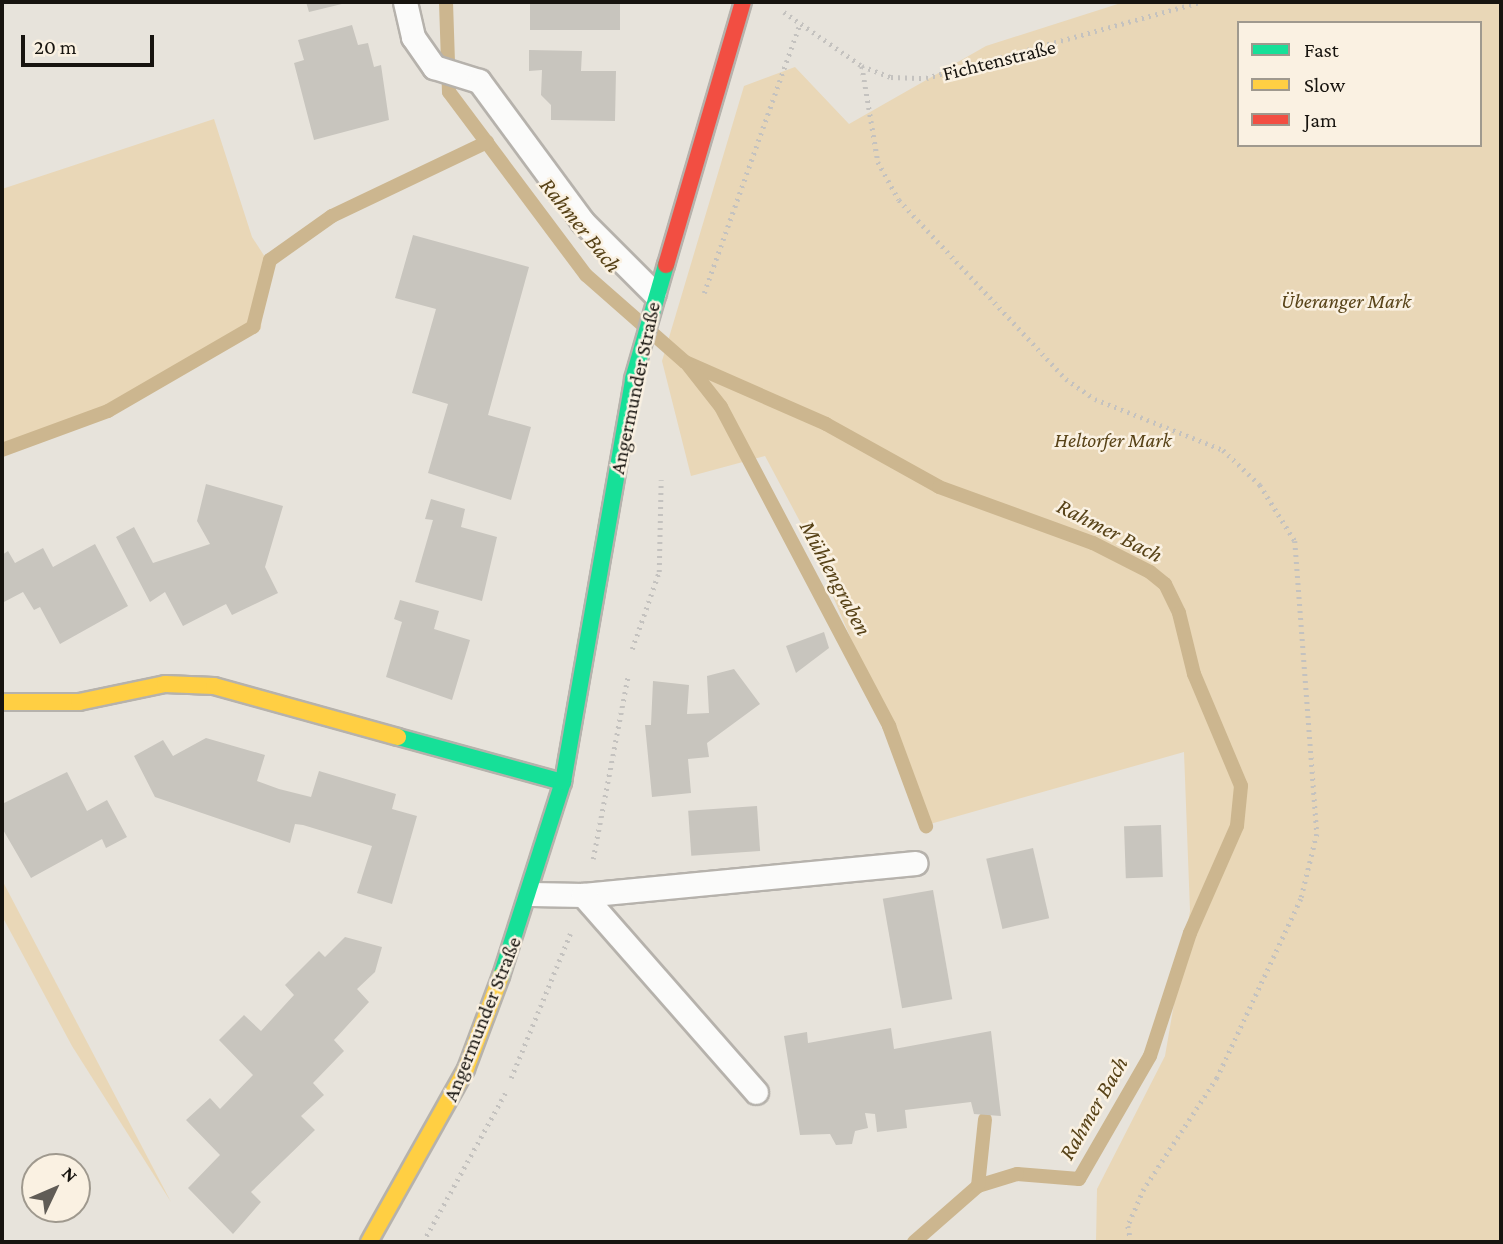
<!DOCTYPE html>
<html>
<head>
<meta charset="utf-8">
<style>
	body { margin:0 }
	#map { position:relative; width:1503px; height:1244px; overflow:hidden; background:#e7e3db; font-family:"Crimson Pro",serif }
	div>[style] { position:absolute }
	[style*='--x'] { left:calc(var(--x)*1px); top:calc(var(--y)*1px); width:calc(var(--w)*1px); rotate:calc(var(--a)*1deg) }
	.green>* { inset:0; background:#e9d7b7 }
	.stream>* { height:14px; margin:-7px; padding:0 7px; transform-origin:7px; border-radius:7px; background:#ccb68f }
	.building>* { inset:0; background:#c8c5be; transform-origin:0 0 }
	.path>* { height:4.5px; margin-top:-2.25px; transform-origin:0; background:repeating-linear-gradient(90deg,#c4c2bf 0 2px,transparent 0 7px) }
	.roads { filter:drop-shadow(2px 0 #b6b2ac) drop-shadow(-2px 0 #b6b2ac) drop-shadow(0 2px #b6b2ac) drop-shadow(0 -2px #b6b2ac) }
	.lane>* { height:23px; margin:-11.5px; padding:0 11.5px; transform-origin:11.5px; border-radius:11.5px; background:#fbfbfa }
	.fast>* { height:16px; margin:-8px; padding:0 8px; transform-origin:8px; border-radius:8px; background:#16e098 }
	.slow>* { height:16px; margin:-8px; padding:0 8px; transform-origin:8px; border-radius:8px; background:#ffcf43 }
	.jam>* { height:16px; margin:-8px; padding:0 8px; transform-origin:8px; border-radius:8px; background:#f24e42 }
	span { translate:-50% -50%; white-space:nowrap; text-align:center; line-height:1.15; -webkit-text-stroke:5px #faf1e2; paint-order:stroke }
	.street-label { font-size:21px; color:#17140f }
	.park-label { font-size:21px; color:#584318; font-style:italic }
	.water-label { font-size:23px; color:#574217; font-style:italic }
	.frame { position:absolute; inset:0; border:4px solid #17140f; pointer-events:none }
	.legend { position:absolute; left:1237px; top:21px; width:245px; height:126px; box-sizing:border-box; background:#faf1e2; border:2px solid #9f998e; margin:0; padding:9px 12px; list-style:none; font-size:21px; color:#17140f }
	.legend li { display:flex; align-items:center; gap:14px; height:35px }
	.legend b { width:35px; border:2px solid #9f998e }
	.north { position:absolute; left:21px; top:1153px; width:70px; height:70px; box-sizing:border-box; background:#faf1e2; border:2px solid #9f998e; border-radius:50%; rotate:46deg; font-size:19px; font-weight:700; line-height:28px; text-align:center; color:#17140f }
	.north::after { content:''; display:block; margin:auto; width:24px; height:32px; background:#605c56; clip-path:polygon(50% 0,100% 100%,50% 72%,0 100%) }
	.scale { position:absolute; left:21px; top:35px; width:133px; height:32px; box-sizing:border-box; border:4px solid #17140f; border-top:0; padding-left:9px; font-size:21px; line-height:24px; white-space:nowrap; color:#17140f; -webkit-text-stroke:5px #faf1e2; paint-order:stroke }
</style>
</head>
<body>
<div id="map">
	<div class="green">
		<i style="clip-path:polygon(evenodd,1124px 2px,1501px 2px,1501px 1242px,1096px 1242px,1097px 1189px,1165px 1056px,1190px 911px,1184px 752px,930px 824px,805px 531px,765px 456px,691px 476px,662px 361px,744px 86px,795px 67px,849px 124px,986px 46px,1124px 2px,1239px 23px,1480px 23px,1480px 145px,1239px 145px,1239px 23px)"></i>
		<i style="clip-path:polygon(214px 119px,252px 237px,265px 257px,261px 329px,108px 408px,2px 448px,2px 189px)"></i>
		<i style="clip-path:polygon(2px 880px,171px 1202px,72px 1046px,2px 916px)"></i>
	</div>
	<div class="stream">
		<i style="--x:446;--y:2;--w:90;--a:88.1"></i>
		<i style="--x:449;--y:92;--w:229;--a:53.2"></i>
		<i style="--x:586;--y:275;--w:132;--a:41.3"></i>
		<i style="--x:685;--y:362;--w:154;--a:23.7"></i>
		<i style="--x:826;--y:424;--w:129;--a:29.1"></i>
		<i style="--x:939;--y:487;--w:164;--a:20"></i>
		<i style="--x:1093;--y:543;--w:64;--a:27"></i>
		<i style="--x:1150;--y:572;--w:19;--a:39"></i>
		<i style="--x:1165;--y:584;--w:32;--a:64"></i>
		<i style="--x:1179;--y:613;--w:63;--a:76.2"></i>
		<i style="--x:1194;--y:674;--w:121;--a:67.2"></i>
		<i style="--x:1241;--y:786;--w:40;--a:95.7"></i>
		<i style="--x:1237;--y:826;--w:117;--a:113.7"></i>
		<i style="--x:1190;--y:933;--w:129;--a:108"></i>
		<i style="--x:1150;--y:1056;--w:142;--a:120"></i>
		<i style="--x:1079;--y:1179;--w:62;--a:-175.4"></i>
		<i style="--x:1017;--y:1174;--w:41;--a:162.9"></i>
		<i style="--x:978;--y:1186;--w:85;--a:138.8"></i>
		<i style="--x:688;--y:365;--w:53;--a:51.8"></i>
		<i style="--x:721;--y:407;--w:361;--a:62.2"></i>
		<i style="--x:889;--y:726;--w:107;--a:69.7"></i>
		<i style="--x:2;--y:450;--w:113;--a:-20.2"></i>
		<i style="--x:108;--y:411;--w:168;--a:-30.1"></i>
		<i style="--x:253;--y:327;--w:69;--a:-75.8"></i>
		<i style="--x:270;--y:260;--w:76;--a:-35.4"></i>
		<i style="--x:332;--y:216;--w:172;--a:-25.5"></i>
		<i style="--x:978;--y:1186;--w:67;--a:-84"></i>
	</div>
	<div class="building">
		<i style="clip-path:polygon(306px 2px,345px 2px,346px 3px,309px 12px)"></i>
		<i style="left:530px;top:2px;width:90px;height:28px"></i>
		<i style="clip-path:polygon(352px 25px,358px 45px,368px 43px,374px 67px,381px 65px,389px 120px,314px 140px,294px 63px,304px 60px,298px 40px)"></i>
		<i style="clip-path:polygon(529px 50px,582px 51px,581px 71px,616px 71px,615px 121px,551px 120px,551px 105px,541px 95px,542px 70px,529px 71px)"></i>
		<i style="clip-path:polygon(413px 235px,529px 267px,488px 415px,531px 427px,511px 500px,428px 473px,448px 404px,412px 393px,436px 309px,395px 298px)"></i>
		<i style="clip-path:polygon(206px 484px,283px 506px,265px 567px,278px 593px,232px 615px,226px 604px,183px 626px,165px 592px,150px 602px,116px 537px,134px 527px,153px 563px,210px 544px,197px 521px)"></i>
		<i style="clip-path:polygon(431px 499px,465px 509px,461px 527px,497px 537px,482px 601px,415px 582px,433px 520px,425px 519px)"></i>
		<i style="clip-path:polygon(95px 544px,128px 606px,60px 644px,40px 607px,34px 610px,23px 592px,2px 603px,2px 555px,8px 551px,15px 563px,43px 548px,53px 567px)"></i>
		<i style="clip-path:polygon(400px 600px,439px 611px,434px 629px,470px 640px,452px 700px,386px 677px,402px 622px,394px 619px)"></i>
		<i style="clip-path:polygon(824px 632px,829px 648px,796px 673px,786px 646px)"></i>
		<i style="clip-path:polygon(734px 669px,760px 704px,707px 743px,709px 757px,688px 759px,691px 793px,652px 797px,645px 725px,651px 725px,653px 681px,689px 685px,687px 714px,709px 713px,707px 676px)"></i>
		<i style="clip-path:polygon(206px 738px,265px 755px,257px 781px,279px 789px,311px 797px,319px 771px,396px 794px,392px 809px,417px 816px,392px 904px,357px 893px,372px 846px,303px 825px,295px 824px,290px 843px,155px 797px,134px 756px,163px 740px,173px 756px)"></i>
		<i style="clip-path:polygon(67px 772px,87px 811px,107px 800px,127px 837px,106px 848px,102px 839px,31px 878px,2px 828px,2px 804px)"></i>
		<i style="left:757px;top:806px;width:45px;height:69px;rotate:86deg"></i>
		<i style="left:1161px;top:825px;width:52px;height:37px;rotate:88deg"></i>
		<i style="left:1033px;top:848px;width:72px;height:48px;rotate:77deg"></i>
		<i style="left:933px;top:890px;width:111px;height:51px;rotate:80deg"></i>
		<i style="clip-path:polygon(345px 937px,382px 947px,375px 972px,357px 989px,369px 1002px,334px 1040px,344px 1051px,313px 1083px,324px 1095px,301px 1116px,315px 1130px,251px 1192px,261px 1202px,233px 1234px,188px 1188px,220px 1155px,186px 1120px,210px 1098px,220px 1109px,253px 1075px,219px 1040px,244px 1015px,261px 1031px,294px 995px,285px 985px,319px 951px,325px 957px)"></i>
		<i style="clip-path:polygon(891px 1028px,894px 1049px,991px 1031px,1001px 1116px,974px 1114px,971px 1102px,905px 1110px,907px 1128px,877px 1132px,875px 1114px,865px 1113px,868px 1128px,855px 1131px,852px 1144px,836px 1145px,830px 1134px,800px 1135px,784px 1036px,807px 1032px,808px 1043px)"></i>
	</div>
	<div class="path">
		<i style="--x:784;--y:12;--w:95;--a:34.7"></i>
		<i style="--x:862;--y:66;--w:31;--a:21"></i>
		<i style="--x:891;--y:77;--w:35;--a:2"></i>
		<i style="--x:926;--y:78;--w:284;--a:-15.5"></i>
		<i style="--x:862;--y:66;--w:97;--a:80.5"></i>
		<i style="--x:878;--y:162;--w:43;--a:61.1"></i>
		<i style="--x:899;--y:200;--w:245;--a:47"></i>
		<i style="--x:1066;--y:379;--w:35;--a:35"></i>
		<i style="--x:1095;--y:399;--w:138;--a:21.7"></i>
		<i style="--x:1223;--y:450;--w:51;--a:43.4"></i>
		<i style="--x:1260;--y:485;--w:66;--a:58"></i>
		<i style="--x:1295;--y:541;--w:294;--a:85.7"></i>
		<i style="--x:1317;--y:834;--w:67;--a:103.8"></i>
		<i style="--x:1301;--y:899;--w:198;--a:115.1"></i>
		<i style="--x:1217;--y:1078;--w:133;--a:123.3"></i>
		<i style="--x:1144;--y:1189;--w:40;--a:113.4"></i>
		<i style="--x:1128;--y:1226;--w:16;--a:79"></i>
		<i style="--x:704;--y:293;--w:283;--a:-70.4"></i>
		<i style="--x:632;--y:649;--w:82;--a:-70.7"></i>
		<i style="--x:659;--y:572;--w:92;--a:-88.8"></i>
		<i style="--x:593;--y:859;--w:187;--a:-79.2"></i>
		<i style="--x:511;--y:1078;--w:156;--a:-67.7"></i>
		<i style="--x:423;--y:1242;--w:174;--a:-61.1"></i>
	</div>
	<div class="roads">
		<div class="lane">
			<i style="--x:405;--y:2;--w:36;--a:77"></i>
			<i style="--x:413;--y:37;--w:37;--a:55"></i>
			<i style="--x:434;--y:67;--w:47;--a:17.3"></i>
			<i style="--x:479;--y:81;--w:175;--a:53.6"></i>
			<i style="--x:583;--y:222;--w:100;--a:45"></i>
			<i style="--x:532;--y:894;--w:51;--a:1.1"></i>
			<i style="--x:583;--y:895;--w:334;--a:-5.5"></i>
			<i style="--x:583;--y:895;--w:262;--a:48.7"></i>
		</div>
		<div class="fast">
			<i style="--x:398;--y:737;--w:171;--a:15.3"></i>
			<i style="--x:501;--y:976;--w:204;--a:-72.3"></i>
			<i style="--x:563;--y:782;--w:409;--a:-80.1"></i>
			<i style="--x:633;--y:379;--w:119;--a:-73.9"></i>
		</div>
		<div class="slow">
			<i style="--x:2;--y:702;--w:77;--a:0"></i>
			<i style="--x:79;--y:702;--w:88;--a:-11.8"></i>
			<i style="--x:165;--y:684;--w:49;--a:2.3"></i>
			<i style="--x:214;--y:686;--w:191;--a:15.5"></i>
			<i style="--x:369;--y:1242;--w:198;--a:-60.7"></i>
			<i style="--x:466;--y:1069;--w:99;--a:-69.4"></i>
		</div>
		<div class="jam">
			<i style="--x:666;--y:265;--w:274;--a:-73.7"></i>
		</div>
	</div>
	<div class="street-label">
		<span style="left:999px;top:60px;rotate:-14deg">Fichtenstraße</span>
		<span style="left:635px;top:388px;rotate:-78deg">Angermunder Straße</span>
		<span style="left:482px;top:1019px;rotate:-68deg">Angermunder Straße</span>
	</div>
	<div class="park-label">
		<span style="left:1346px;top:301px">Überanger Mark</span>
		<span style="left:1113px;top:440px">Heltorfer Mark</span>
	</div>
	<div class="water-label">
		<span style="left:581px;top:225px;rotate:51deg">Rahmer Bach</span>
		<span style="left:1110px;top:530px;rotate:27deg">Rahmer Bach</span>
		<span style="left:836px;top:578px;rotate:62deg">Mühlengraben</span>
		<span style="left:1093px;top:1108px;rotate:-60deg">Rahmer Bach</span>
	</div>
	<div class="frame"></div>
	<ul class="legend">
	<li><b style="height:9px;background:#16e098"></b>Fast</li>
	<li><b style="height:9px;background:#ffcf43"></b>Slow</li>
	<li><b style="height:9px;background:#f24e42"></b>Jam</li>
	</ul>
	<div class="north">N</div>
	<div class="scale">20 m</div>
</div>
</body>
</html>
